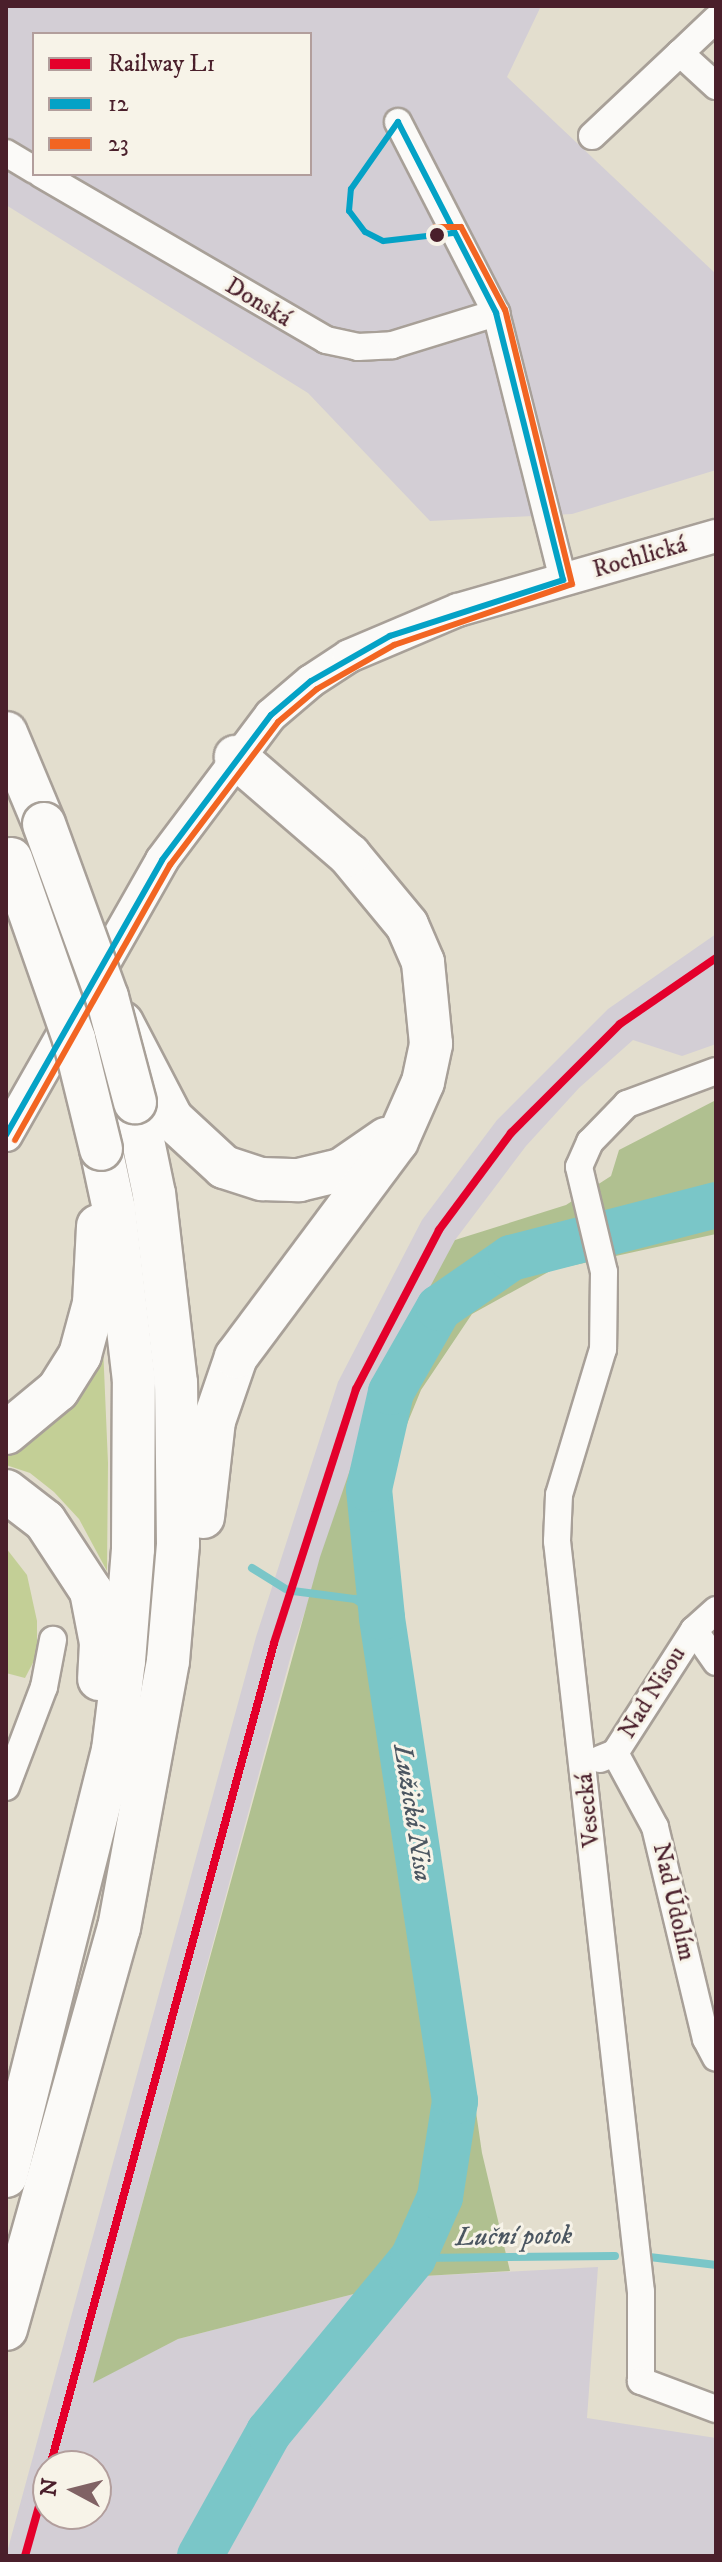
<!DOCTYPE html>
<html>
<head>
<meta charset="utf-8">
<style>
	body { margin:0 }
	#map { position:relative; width:722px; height:2562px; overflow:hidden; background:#e3dece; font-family:"IM FELL DW Pica",serif }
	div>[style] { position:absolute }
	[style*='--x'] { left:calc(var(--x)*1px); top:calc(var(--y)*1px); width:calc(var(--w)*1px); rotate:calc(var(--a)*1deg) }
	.industrial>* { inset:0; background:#d3ced5 }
	.green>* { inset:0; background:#c3cf96 }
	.forest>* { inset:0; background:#b0c090 }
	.stream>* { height:8px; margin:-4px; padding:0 4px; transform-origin:4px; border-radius:4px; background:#7ac6c8 }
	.river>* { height:46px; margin:-23px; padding:0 23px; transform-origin:23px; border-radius:23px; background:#7ac6c8 }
	.roads { filter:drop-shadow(2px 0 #a8a098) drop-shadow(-2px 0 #a8a098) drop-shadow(0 2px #a8a098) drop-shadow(0 -2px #a8a098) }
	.minor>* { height:26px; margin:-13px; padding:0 13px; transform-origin:13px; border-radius:13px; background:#fbfaf8 }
	.tertiary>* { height:32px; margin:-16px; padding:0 16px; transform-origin:16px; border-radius:16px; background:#fbfaf8 }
	.trunk>* { height:42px; margin:-21px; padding:0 21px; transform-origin:21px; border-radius:21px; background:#fbfaf8 }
	.bridges { filter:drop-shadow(2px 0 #a8a098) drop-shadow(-2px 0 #a8a098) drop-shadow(0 2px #a8a098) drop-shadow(0 -2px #a8a098) }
	.trunk-bridge>* { height:42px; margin:-21px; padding:0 21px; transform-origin:21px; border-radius:21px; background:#fbfaf8 }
	.bus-1>* { height:6px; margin:-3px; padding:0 3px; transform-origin:3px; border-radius:3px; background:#04a2c6 }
	.bus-2>* { height:6px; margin:-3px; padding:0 3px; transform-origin:3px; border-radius:3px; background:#f26522 }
	.rail-1>* { height:8px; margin:-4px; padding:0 4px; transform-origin:4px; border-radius:4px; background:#e4002b }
	.dots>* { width:22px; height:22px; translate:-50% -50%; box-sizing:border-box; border:4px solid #f7f3e8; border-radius:50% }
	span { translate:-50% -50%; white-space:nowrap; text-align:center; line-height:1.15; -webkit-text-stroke:6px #f7f3e8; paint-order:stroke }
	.street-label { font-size:24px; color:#4a1f2b }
	.water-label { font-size:26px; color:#4b5661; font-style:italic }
	.frame { position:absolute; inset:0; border:8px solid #4a1f2b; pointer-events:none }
	.legend { position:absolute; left:32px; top:32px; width:280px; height:144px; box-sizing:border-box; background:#f7f3e8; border:2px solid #b29e9c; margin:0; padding:10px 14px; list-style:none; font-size:24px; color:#4a1f2b }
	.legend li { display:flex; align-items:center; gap:16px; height:40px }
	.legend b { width:40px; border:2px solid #b29e9c }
	.north { position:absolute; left:32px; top:2450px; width:80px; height:80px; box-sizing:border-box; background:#f7f3e8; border:2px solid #b29e9c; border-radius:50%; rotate:277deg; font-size:22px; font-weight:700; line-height:32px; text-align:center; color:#4a1f2b }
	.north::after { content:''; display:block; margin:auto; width:28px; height:36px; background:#806264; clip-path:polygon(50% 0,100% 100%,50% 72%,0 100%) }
</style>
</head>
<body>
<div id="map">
	<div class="industrial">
		<i style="clip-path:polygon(evenodd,6px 6px,541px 6px,507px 77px,716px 274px,716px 470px,572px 514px,430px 521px,308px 393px,6px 205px,6px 6px,34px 34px,310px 34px,310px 174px,34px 174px,34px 34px)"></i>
		<i style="clip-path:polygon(evenodd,716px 934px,716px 1044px,682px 1056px,633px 1040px,579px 1088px,526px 1146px,455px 1240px,375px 1397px,293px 1648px,94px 2381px,178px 2339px,424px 2276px,598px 2267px,587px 2418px,716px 2438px,716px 2556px,6px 2556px,256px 1637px,338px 1382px,422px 1220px,497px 1120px,608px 1009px,716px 934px,48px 2466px,96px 2466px,96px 2514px,48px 2514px,48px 2466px)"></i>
	</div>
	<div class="green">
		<i style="clip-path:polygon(103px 1346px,108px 1463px,107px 1571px,79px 1519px,54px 1492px,30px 1473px,6px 1465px,6px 1453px)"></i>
		<i style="clip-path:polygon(6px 1548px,27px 1575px,37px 1621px,37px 1655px,25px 1678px,6px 1673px)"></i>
	</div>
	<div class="forest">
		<i style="clip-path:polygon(716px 1100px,716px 1234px,552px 1270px,472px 1314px,421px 1390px,384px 1480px,482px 2153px,510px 2271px,424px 2276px,178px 2339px,93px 2383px,320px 1557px,375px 1397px,408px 1328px,455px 1240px,566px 1205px,611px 1176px,619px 1150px)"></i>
	</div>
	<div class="stream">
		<i style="--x:252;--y:1568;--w:40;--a:32"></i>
		<i style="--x:293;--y:1591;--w:63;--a:7.4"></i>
		<i style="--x:355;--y:1599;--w:32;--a:34"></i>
		<i style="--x:641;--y:2256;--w:76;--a:6.8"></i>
		<i style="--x:413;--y:2258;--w:202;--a:-0.6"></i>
	</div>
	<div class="river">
		<i style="--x:200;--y:2556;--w:142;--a:-60.9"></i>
		<i style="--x:269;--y:2432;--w:226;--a:-50.4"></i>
		<i style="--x:413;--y:2258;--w:67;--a:-66.1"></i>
		<i style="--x:440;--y:2197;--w:97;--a:-81.1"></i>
		<i style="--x:455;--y:2101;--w:489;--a:-98.6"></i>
		<i style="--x:382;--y:1617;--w:129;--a:-95.8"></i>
		<i style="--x:369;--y:1489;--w:99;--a:-77.2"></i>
		<i style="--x:391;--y:1392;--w:97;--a:-60.3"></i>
		<i style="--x:439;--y:1308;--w:88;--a:-34.8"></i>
		<i style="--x:511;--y:1258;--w:212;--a:-14.5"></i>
	</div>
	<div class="roads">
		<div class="minor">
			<i style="--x:716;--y:19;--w:50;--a:136.6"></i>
			<i style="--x:680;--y:53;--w:49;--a:42.5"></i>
			<i style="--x:398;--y:122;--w:215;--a:62.8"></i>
			<i style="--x:496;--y:313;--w:275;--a:75.9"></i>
			<i style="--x:592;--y:136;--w:121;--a:-43.3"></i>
			<i style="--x:6;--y:153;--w:33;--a:31"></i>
			<i style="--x:41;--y:174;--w:330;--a:30.2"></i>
			<i style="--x:326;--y:340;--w:33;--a:12"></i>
			<i style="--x:358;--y:347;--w:34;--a:-3"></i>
			<i style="--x:392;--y:345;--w:109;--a:-17.1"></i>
			<i style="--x:716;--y:1071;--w:95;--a:159.7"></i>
			<i style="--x:627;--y:1104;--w:53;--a:134.2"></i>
			<i style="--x:590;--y:1142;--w:27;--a:114"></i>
			<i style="--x:579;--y:1167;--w:108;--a:76.6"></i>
			<i style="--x:604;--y:1272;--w:77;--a:90.7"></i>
			<i style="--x:603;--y:1349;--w:152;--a:106.8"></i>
			<i style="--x:559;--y:1495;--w:46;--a:92.5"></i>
			<i style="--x:557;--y:1541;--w:756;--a:83.62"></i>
			<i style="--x:641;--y:2292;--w:89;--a:90"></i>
			<i style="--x:641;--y:2381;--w:80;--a:20.5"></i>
			<i style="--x:694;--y:1630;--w:39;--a:55"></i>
			<i style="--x:615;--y:1753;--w:84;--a:61.6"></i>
			<i style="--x:655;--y:1827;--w:218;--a:76.5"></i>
			<i style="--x:706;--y:2039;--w:21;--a:62"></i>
			<i style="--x:600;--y:1759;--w:16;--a:-22"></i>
			<i style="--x:615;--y:1753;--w:146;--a:-57.3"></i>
			<i style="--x:694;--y:1630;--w:30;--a:-42"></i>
			<i style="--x:6;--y:1787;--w:107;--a:-69.2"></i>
			<i style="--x:44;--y:1687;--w:48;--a:-79.2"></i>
		</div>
		<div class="tertiary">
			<i style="--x:6;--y:1135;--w:316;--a:-60.4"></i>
			<i style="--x:162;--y:860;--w:181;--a:-53.1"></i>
			<i style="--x:271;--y:715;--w:52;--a:-40.4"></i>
			<i style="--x:311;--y:681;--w:45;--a:-33.3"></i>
			<i style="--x:349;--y:656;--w:118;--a:-22.9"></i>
			<i style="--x:458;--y:610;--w:268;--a:-16"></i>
		</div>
		<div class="trunk">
			<i style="--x:6;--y:733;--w:99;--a:67.3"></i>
			<i style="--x:122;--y:1023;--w:108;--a:62.5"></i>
			<i style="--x:172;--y:1119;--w:71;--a:42.7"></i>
			<i style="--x:224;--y:1167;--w:40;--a:18"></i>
			<i style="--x:262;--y:1179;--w:37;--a:2"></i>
			<i style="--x:299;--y:1180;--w:43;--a:-13.4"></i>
			<i style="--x:341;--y:1170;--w:55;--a:-34.6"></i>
			<i style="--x:6;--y:1433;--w:67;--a:-39.6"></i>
			<i style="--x:58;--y:1390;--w:41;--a:-57.8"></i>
			<i style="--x:80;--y:1355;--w:54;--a:-74.9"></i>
			<i style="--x:94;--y:1303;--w:77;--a:-87"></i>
			<i style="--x:6;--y:1491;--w:49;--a:37.6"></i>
			<i style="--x:45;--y:1521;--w:84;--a:56.7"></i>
			<i style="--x:91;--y:1591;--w:53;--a:79.1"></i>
			<i style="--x:101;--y:1643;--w:36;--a:93"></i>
			<i style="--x:203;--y:1517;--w:97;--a:-83.5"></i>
			<i style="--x:214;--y:1421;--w:68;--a:-71"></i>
			<i style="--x:236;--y:1357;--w:269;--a:-53.3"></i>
			<i style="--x:397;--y:1141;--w:64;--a:-66.2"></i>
			<i style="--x:423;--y:1082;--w:39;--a:-78"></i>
			<i style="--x:431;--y:1044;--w:82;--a:-95.6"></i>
			<i style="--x:423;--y:962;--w:40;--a:-113.4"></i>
			<i style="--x:407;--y:925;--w:91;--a:-129.6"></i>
			<i style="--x:349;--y:855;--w:150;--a:-139.1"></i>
			<i style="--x:6;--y:2176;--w:439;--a:-75.9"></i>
			<i style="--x:113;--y:1750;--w:90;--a:-83"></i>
			<i style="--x:124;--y:1661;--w:112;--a:-85.4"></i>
			<i style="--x:133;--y:1549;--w:168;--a:-89.7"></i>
			<i style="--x:134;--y:1381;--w:173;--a:-96.6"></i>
			<i style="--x:114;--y:1209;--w:61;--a:-102.2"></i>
			<i style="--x:6;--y:2329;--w:417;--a:-74.3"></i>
			<i style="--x:119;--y:1928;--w:271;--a:-79.6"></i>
			<i style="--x:168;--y:1661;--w:117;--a:-85.1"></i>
			<i style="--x:178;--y:1544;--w:161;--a:-90.7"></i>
			<i style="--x:176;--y:1383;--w:190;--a:-96.6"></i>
			<i style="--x:154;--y:1194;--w:94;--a:-101.7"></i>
		</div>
	</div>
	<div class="bridges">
		<div class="trunk-bridge">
			<i style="--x:44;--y:824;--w:184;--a:70"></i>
			<i style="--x:107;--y:997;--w:109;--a:75.1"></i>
			<i style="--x:11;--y:859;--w:191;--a:70.7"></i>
			<i style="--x:74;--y:1039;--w:113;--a:76.2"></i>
		</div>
	</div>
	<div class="bus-1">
		<i style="--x:453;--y:233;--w:70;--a:173.5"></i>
		<i style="--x:383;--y:241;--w:20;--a:-153"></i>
		<i style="--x:365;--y:232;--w:26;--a:-127"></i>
		<i style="--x:349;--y:211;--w:22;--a:-85"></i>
		<i style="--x:351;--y:189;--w:82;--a:-55"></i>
		<i style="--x:398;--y:122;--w:215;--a:62.8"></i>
		<i style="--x:496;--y:313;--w:275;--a:75.9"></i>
		<i style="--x:6;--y:1135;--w:316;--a:-60.4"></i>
		<i style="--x:162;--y:860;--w:181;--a:-53.1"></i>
		<i style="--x:271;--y:715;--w:52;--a:-40.4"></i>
		<i style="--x:311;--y:681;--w:91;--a:-29.7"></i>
		<i style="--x:390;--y:636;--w:182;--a:-17.9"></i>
	</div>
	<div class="bus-2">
		<i style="--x:15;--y:1140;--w:316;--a:-60.6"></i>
		<i style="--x:170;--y:865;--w:179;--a:-52.9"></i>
		<i style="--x:278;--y:722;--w:51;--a:-40.2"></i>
		<i style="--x:317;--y:689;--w:89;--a:-29.7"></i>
		<i style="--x:394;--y:645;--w:188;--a:-18.9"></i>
		<i style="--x:572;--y:584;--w:282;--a:-103.7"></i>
		<i style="--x:505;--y:310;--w:94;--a:-117.9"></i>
		<i style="--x:461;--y:227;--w:26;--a:180"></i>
	</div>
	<div class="rail-1">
		<i style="--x:50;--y:2466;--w:853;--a:-74.77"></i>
		<i style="--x:274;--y:1643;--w:267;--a:-72.1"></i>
		<i style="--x:356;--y:1389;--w:179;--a:-62.4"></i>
		<i style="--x:439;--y:1230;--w:121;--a:-53.4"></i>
		<i style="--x:511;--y:1133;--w:154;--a:-45"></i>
		<i style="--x:620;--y:1024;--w:116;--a:-34.5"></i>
		<i style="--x:25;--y:2556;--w:85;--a:-74.3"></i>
	</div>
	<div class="dots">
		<i style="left:437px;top:235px;background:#4a1f2b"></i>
	</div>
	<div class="street-label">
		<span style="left:258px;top:303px;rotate:31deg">Donská</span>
		<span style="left:640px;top:558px;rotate:-16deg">Rochlická</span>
		<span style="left:653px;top:1693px;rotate:-58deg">Nad Nisou</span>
		<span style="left:589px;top:1810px;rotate:-96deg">Vesecká</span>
		<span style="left:673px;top:1902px;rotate:77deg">Nad Údolím</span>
	</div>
	<div class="water-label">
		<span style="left:412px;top:1813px;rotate:81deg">Lužická Nisa</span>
		<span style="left:514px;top:2237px;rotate:-1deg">Luční potok</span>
	</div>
	<div class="frame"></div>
	<ul class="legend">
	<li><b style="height:10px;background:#e4002b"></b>Railway L1</li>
	<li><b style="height:10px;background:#04a2c6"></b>12</li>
	<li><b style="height:10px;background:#f26522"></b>23</li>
	</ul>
	<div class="north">N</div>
</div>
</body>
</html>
